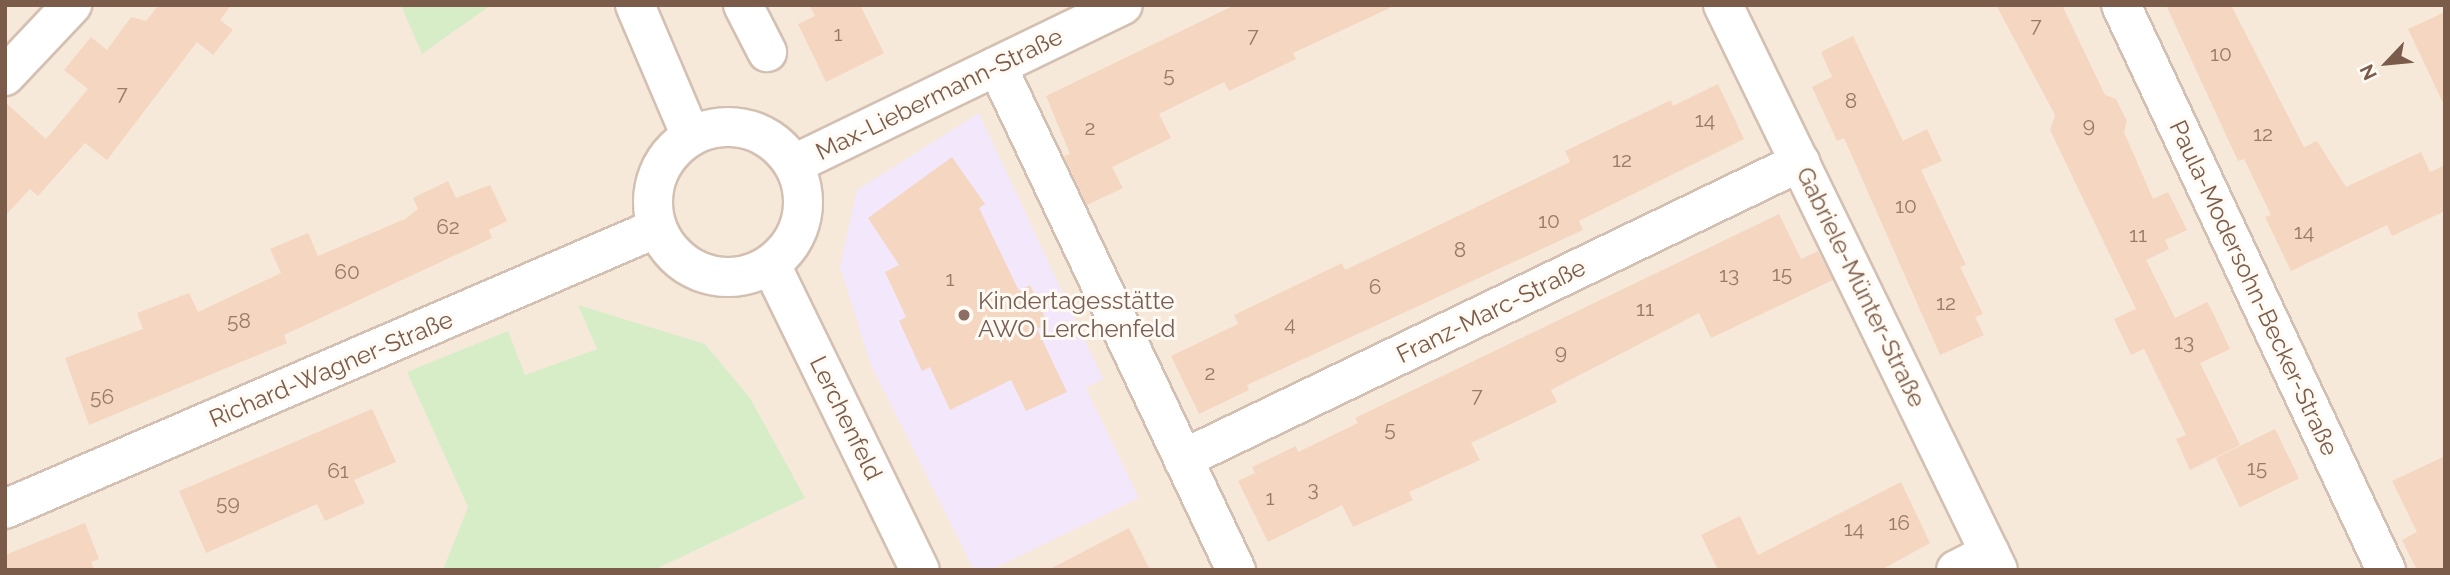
<!DOCTYPE html>
<html>
<head>
<meta charset="utf-8">
<style>
	body { margin:0 }
	#map { position:relative; width:2450px; height:575px; overflow:hidden; background:#fef6eb; font-family:Raleway,sans-serif }
	div>[style] { position:absolute }
	[style*='--x'] { left:calc(var(--x)*1px); top:calc(var(--y)*1px); width:calc(var(--w)*1px); rotate:calc(var(--a)*1deg) }
	.residential>* { inset:0; background:#f6e9d9; transform-origin:0 0 }
	.education>* { inset:0; background:#f3e7fb }
	.green>* { inset:0; background:#d7edc8 }
	.building>* { inset:0; background:#f5d6c1; transform-origin:0 0 }
	.roads { filter:drop-shadow(2px 0 #d4c0b2) drop-shadow(-2px 0 #d4c0b2) drop-shadow(0 2px #d4c0b2) drop-shadow(0 -2px #d4c0b2) }
	.minor>* { height:38px; margin:-19px; padding:0 19px; transform-origin:19px; border-radius:19px; background:#fff }
	.minor>.ring { margin:-19px; padding:0; box-sizing:content-box; background:none; border:38px solid #fff; border-radius:50% }
	.dots>* { width:19px; height:19px; translate:-50% -50%; box-sizing:border-box; border:4px solid #fffaf3; border-radius:50% }
	span { translate:-50% -50%; white-space:nowrap; text-align:center; line-height:1.15; -webkit-text-stroke:6px #fffaf3; paint-order:stroke }
	.number-label { font-size:21px; color:#9a7a68 }
	.number-label span { -webkit-text-stroke-width:0 }
	.street-label { font-size:24px; color:#7b5c4b }
	.education-label { font-size:24px; color:#785e54 }
	.left { translate:0 -50%; text-align:left }
	.frame { position:absolute; inset:0; border:7px solid #7b5c4b; pointer-events:none }
	.north { position:absolute; left:2352px; top:28px; width:70px; height:70px; -webkit-text-stroke:5px #fffaf3; paint-order:stroke; rotate:244deg; font-size:19px; font-weight:700; line-height:28px; text-align:center; color:#7b5c4b }
	.north::after { content:''; display:block; margin:auto; width:24px; height:32px; background:#7b5c4b; clip-path:polygon(50% 0,100% 100%,50% 72%,0 100%) }
</style>
</head>
<body>
<div id="map">
	<div class="residential">
		<i style="left:5px;top:5px;width:2440px;height:565px"></i>
	</div>
	<div class="education">
		<i style="clip-path:polygon(979px 113px,1103px 379px,1086px 388px,1139px 498px,991px 570px,974px 570px,870px 363px,840px 267px,857px 190px)"></i>
	</div>
	<div class="green">
		<i style="clip-path:polygon(401px 5px,491px 5px,422px 54px)"></i>
		<i style="clip-path:polygon(578px 305px,705px 344px,750px 398px,805px 498px,654px 570px,443px 570px,468px 507px,407px 372px,508px 331px,525px 375px,597px 349px)"></i>
	</div>
	<div class="building">
		<i style="clip-path:polygon(159px 5px,231px 5px,220px 20px,233px 30px,213px 55px,197px 42px,107px 160px,85px 143px,38px 196px,30px 189px,5px 216px,5px 102px,46px 139px,88px 89px,64px 70px,91px 37px,107px 50px,131px 17px,146px 21px)"></i>
		<i style="clip-path:polygon(809px 5px,860px 5px,884px 53px,826px 82px,798px 24px,815px 16px)"></i>
		<i style="clip-path:polygon(1235px 5px,1396px 5px,1293px 53px,1296px 59px,1229px 91px,1224px 82px,1159px 114px,1171px 138px,1112px 167px,1123px 188px,1087px 205px,1064px 156px,1070px 154px,1046px 96px)"></i>
		<i style="clip-path:polygon(1996px 5px,2062px 5px,2105px 95px,2116px 99px,2127px 121px,2124px 132px,2153px 199px,2168px 192px,2187px 230px,2165px 240px,2169px 249px,2146px 260px,2175px 318px,2207px 302px,2214px 315px,2230px 349px,2200px 363px,2240px 445px,2190px 470px,2176px 439px,2186px 435px,2144px 349px,2131px 355px,2114px 319px,2136px 309px,2050px 130px,2055px 115px)"></i>
		<i style="clip-path:polygon(2166px 5px,2231px 5px,2304px 147px,2317px 141px,2346px 187px,2421px 152px,2430px 172px,2445px 165px,2445px 211px,2392px 236px,2387px 225px,2291px 271px,2265px 217px,2271px 215px,2244px 159px,2238px 161px)"></i>
		<i style="clip-path:polygon(2445px 12px,2445px 107px,2408px 29px)"></i>
		<i style="clip-path:polygon(1853px 36px,1903px 141px,1927px 129px,1942px 161px,1921px 170px,1966px 265px,1960px 267px,1983px 314px,1975px 317px,1984px 335px,1940px 355px,1844px 138px,1837px 141px,1812px 87px,1832px 77px,1821px 52px)"></i>
		<i style="clip-path:polygon(1718px 84px,1744px 139px,1579px 221px,1583px 230px,1247px 385px,1249px 390px,1199px 414px,1171px 356px,1238px 324px,1234px 315px,1342px 263px,1345px 270px,1404px 242px,1570px 162px,1565px 151px,1671px 100px,1673px 106px)"></i>
		<i style="clip-path:polygon(952px 157px,985px 204px,979px 208px,1019px 291px,1030px 285px,1048px 324px,1037px 329px,1067px 392px,1026px 411px,1011px 380px,950px 410px,930px 367px,922px 371px,899px 321px,906px 317px,885px 272px,899px 265px,868px 218px)"></i>
		<i style="clip-path:polygon(448px 181px,456px 198px,490px 185px,507px 221px,489px 230px,492px 238px,284px 335px,287px 343px,89px 425px,65px 358px,143px 329px,137px 313px,189px 293px,198px 312px,281px 273px,270px 249px,308px 233px,318px 256px,405px 219px,418px 209px,413px 198px)"></i>
		<i style="clip-path:polygon(1779px 214px,1801px 259px,1818px 251px,1833px 280px,1711px 338px,1699px 313px,1551px 390px,1557px 402px,1471px 443px,1480px 460px,1409px 492px,1413px 500px,1353px 527px,1342px 505px,1268px 542px,1238px 481px,1255px 473px,1252px 467px,1296px 446px,1298px 452px,1358px 423px,1355px 418px)"></i>
		<i style="clip-path:polygon(372px 409px,396px 462px,354px 480px,365px 503px,325px 521px,317px 504px,206px 553px,179px 491px)"></i>
		<i style="left:2275px;top:429px;width:55px;height:66px;rotate:64deg"></i>
		<i style="clip-path:polygon(2445px 456px,2445px 570px,2417px 570px,2402px 540px,2417px 532px,2392px 481px)"></i>
		<i style="clip-path:polygon(1901px 482px,1930px 543px,1881px 570px,1718px 570px,1701px 535px,1740px 516px,1758px 555px)"></i>
		<i style="clip-path:polygon(85px 523px,99px 559px,91px 562px,94px 570px,5px 570px,5px 555px)"></i>
		<i style="clip-path:polygon(1129px 528px,1150px 570px,1048px 570px)"></i>
	</div>
	<div class="roads">
		<div class="minor">
			<i style="--x:635;--y:5;--w:142;--a:66.9"></i>
			<i style="--x:743;--y:5;--w:53;--a:62.9"></i>
			<i style="--x:1723;--y:5;--w:628;--a:64.05"></i>
			<i style="--x:2121;--y:5;--w:624;--a:64.87"></i>
			<i style="--x:997;--y:66;--w:558;--a:64.63"></i>
			<i style="--x:5;--y:76;--w:98;--a:-46.7"></i>
			<i class="ring" style="left:653px;top:127px;width:112px;height:112px"></i>
			<i style="--x:794;--y:164;--w:365;--a:-25.8"></i>
			<i style="--x:771;--y:265;--w:339;--a:64"></i>
			<i style="--x:1183;--y:459;--w:685;--a:-25.7"></i>
			<i style="--x:5;--y:509;--w:710;--a:-23.32"></i>
			<i style="--x:1956;--y:570;--w:38;--a:-27"></i>
		</div>
	</div>
	<div class="dots">
		<i style="left:964px;top:315px;background:#8d6e63"></i>
	</div>
	<div class="number-label">
		<span style="left:2036px;top:25px">7</span>
		<span style="left:838px;top:34px">1</span>
		<span style="left:1253px;top:35px">7</span>
		<span style="left:2221px;top:54px">10</span>
		<span style="left:1169px;top:75px">5</span>
		<span style="left:122px;top:93px">7</span>
		<span style="left:1851px;top:101px">8</span>
		<span style="left:1705px;top:120px">14</span>
		<span style="left:2089px;top:125px">9</span>
		<span style="left:1090px;top:128px">2</span>
		<span style="left:2263px;top:134px">12</span>
		<span style="left:1622px;top:160px">12</span>
		<span style="left:1906px;top:206px">10</span>
		<span style="left:1549px;top:221px">10</span>
		<span style="left:448px;top:227px">62</span>
		<span style="left:2304px;top:232px">14</span>
		<span style="left:2138px;top:235px">11</span>
		<span style="left:1460px;top:250px">8</span>
		<span style="left:347px;top:272px">60</span>
		<span style="left:1782px;top:274px">15</span>
		<span style="left:1729px;top:275px">13</span>
		<span style="left:950px;top:279px">1</span>
		<span style="left:1375px;top:287px">6</span>
		<span style="left:1946px;top:303px">12</span>
		<span style="left:1645px;top:309px">11</span>
		<span style="left:239px;top:321px">58</span>
		<span style="left:1290px;top:324px">4</span>
		<span style="left:2184px;top:342px">13</span>
		<span style="left:1561px;top:352px">9</span>
		<span style="left:1210px;top:373px">2</span>
		<span style="left:1477px;top:395px">7</span>
		<span style="left:102px;top:397px">56</span>
		<span style="left:1390px;top:429px">5</span>
		<span style="left:2257px;top:468px">15</span>
		<span style="left:338px;top:471px">61</span>
		<span style="left:1313px;top:489px">3</span>
		<span style="left:1270px;top:498px">1</span>
		<span style="left:228px;top:503px">59</span>
		<span style="left:1899px;top:523px">16</span>
		<span style="left:1854px;top:529px">14</span>
	</div>
	<div class="street-label">
		<span style="left:939px;top:94px;rotate:-26deg">Max-Liebermann-Straße</span>
		<span style="left:1861px;top:287px;rotate:64deg">Gabriele-Münter-Straße</span>
		<span style="left:2254px;top:288px;rotate:65deg">Paula-Modersohn-Becker-Straße</span>
		<span style="left:1491px;top:311px;rotate:-26deg">Franz-Marc-Straße</span>
		<span style="left:331px;top:369px;rotate:-23deg">Richard-Wagner-Straße</span>
		<span style="left:846px;top:418px;rotate:64deg">Lerchenfeld</span>
	</div>
	<div class="education-label">
		<span class="left" style="left:978px;top:315px">Kindertagesstätte<br>AWO Lerchenfeld</span>
	</div>
	<div class="frame"></div>
	<div class="north">N</div>
</div>
</body>
</html>
